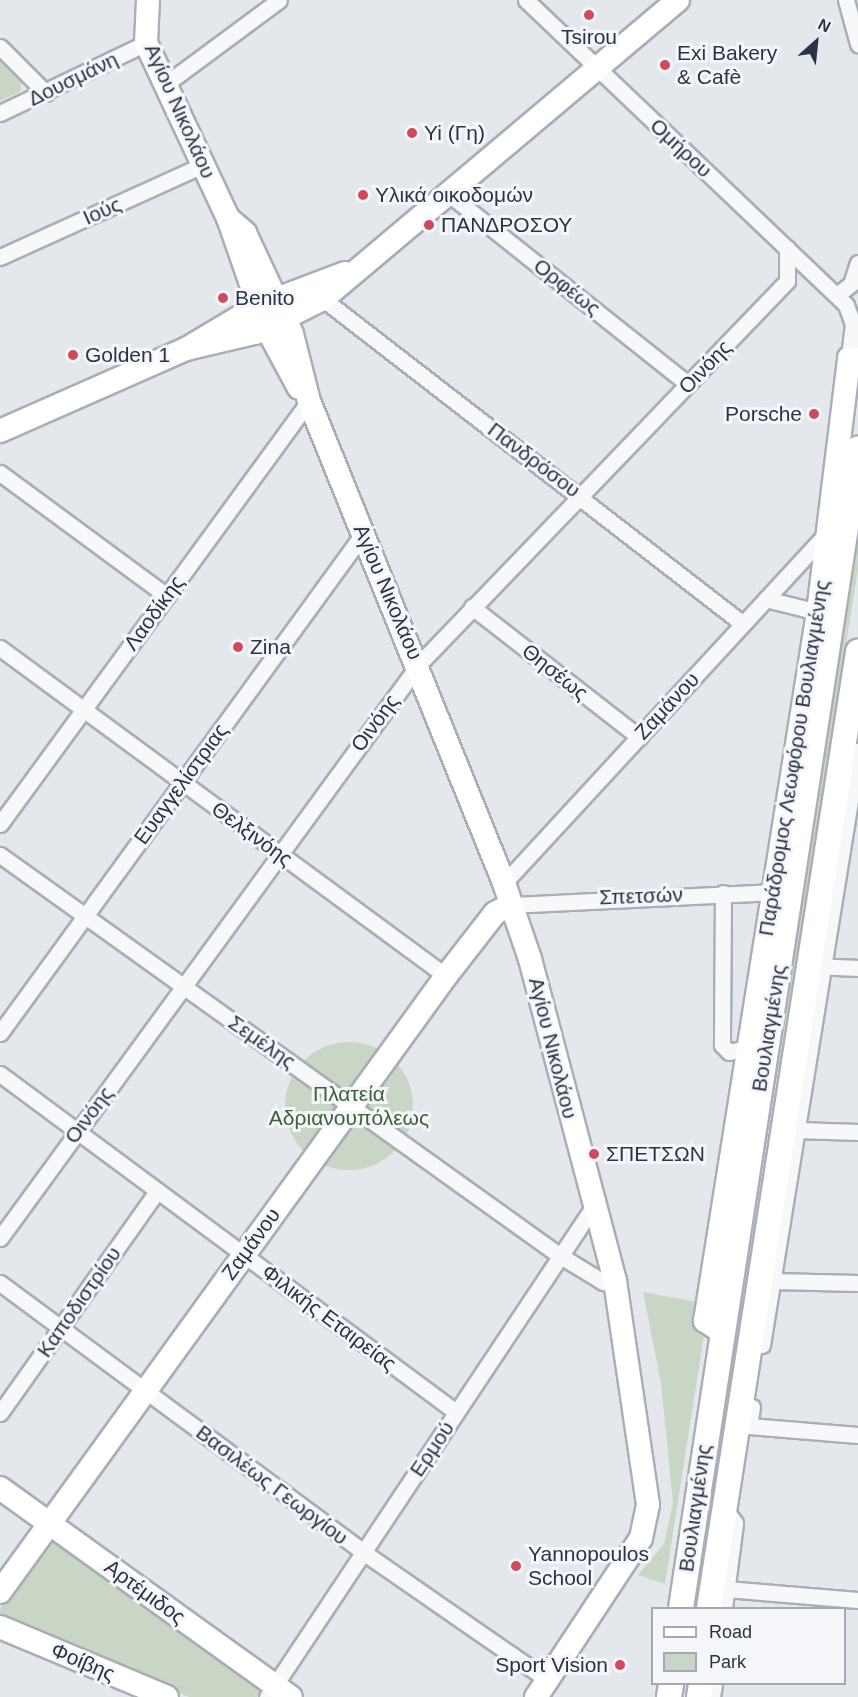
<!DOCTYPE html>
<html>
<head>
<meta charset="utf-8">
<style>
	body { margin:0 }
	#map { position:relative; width:858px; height:1697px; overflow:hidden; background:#e4e7ec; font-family:Arial,sans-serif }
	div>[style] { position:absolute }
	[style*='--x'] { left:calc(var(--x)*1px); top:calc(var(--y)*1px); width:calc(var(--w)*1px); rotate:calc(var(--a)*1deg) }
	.green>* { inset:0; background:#c9d6c5 }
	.round { border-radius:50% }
	.roads { filter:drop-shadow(2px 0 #a9aeb7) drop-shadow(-2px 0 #a9aeb7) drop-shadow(0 2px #a9aeb7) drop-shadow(0 -2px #a9aeb7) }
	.street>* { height:15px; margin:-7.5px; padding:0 7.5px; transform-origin:7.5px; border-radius:7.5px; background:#f7f8fa }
	.secondary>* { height:22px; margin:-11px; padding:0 11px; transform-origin:11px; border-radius:11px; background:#fff }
	.primary>* { height:24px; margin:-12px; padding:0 12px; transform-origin:12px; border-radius:12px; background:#fff }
	.dots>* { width:16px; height:16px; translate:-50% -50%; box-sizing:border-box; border:3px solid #f4f6f9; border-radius:50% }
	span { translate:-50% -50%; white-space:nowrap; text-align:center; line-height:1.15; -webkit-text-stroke:6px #f4f6f9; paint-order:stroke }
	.poi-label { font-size:21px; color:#2b3445 }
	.left { translate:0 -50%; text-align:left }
	.right { translate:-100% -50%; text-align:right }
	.street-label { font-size:21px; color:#2b3445 }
	.park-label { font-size:21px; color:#3f6138 }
	.legend { position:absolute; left:651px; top:1607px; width:195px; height:78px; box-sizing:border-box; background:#f4f6f9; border:2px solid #a4a8b1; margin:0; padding:8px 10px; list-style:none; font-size:18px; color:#2b3445 }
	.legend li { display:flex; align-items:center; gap:12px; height:30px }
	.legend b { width:30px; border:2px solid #a4a8b1 }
	.north { position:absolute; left:786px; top:12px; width:60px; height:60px; -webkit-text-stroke:4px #f4f6f9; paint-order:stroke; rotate:27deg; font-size:16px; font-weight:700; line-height:24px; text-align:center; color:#2b3445 }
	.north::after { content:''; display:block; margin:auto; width:21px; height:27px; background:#2b3445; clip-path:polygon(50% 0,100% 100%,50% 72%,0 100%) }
</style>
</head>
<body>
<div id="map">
	<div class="green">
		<i style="clip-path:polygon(0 62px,21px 83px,21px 91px,0 101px)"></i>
		<i style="clip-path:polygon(858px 523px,858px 569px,692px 1608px,788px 987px)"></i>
		<i class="round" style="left:285px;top:1042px;width:128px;height:128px"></i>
		<i style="clip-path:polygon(643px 1292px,697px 1302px,692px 1323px,705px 1329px,665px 1584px,638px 1575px,664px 1544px,673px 1503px,661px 1383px)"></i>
		<i style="clip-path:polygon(55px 1533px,265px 1684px,257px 1697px,189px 1697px,0 1616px,0 1608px)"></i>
	</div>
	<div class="roads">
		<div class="street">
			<i style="--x:526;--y:0;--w:442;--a:43.6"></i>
			<i style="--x:846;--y:305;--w:20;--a:70"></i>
			<i style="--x:853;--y:324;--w:34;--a:97"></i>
			<i style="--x:846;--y:0;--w:46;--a:74.7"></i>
			<i style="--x:0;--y:47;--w:65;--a:45"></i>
			<i style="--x:167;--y:83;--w:139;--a:-36.5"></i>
			<i style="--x:0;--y:113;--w:162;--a:-25.6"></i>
			<i style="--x:445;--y:191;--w:310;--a:38.5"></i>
			<i style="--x:0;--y:257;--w:225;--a:-24.4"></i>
			<i style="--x:837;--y:295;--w:18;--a:-38"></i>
			<i style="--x:851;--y:284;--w:22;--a:-72"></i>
			<i style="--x:323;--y:299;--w:531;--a:37.73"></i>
			<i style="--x:0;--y:473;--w:207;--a:36.4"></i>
			<i style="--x:766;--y:599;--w:54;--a:14"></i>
			<i style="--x:472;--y:607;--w:212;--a:37.9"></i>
			<i style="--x:0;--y:648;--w:554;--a:36.33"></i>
			<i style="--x:0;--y:824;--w:524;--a:-53.85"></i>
			<i style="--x:0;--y:855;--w:687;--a:35.59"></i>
			<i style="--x:559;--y:1255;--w:52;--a:31.5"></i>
			<i style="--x:603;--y:1282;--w:12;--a:-5"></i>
			<i style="--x:504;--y:883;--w:476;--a:-47.3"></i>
			<i style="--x:723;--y:893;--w:152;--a:90.4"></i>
			<i style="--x:722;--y:1045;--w:10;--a:45"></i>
			<i style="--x:729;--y:1052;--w:17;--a:-13"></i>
			<i style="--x:511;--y:905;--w:262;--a:-2.8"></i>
			<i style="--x:813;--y:966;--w:45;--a:2.5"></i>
			<i style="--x:0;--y:1033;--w:617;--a:-53.97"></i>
			<i style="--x:0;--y:1074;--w:568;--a:36.55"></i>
			<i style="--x:797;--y:1130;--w:61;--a:1.9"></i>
			<i style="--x:0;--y:1238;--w:711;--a:-53.87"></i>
			<i style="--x:419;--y:664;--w:531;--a:-46.14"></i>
			<i style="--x:787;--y:281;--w:33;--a:-90"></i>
			<i style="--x:773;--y:1281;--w:85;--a:1.3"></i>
			<i style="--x:0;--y:1283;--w:452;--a:36.5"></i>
			<i style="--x:363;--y:1552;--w:225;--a:34.7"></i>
			<i style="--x:762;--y:1345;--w:602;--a:-80.82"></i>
			<i style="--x:752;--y:1407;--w:19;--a:99"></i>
			<i style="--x:749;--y:1426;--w:109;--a:4.7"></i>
			<i style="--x:0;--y:1413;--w:272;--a:-54.7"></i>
			<i style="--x:726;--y:1589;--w:132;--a:4.8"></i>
			<i style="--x:724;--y:1608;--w:86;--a:-82.6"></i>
			<i style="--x:735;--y:1523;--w:19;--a:-125"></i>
			<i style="--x:267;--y:1697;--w:596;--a:-56.36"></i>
			<i style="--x:712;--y:1697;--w:13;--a:-81"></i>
		</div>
		<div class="secondary">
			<i style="--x:148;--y:0;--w:43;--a:92.7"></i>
			<i style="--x:146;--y:43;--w:193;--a:64.9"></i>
			<i style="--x:228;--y:218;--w:115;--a:70.8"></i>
			<i style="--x:266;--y:327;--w:69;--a:61.6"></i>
			<i style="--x:228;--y:218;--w:23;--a:41"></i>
			<i style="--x:245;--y:233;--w:111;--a:65"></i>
			<i style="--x:292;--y:334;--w:69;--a:75.8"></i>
			<i style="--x:309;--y:401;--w:520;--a:67.97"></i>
			<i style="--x:504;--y:883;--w:80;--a:71.1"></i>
			<i style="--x:530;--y:959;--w:333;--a:75.2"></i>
			<i style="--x:615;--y:1281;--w:226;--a:81.6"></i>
			<i style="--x:648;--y:1505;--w:34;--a:102"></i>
			<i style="--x:641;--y:1538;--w:191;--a:123.4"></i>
			<i style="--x:186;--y:349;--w:71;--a:-13.1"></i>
			<i style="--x:255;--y:333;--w:76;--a:-26.6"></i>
			<i style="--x:323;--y:299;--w:464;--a:-40.1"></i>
			<i style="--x:0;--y:431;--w:203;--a:-23.8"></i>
			<i style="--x:186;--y:349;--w:84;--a:-30.8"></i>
			<i style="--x:258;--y:306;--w:93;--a:-20.8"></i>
			<i style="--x:723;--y:1333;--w:22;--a:-146"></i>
			<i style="--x:705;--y:1321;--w:718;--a:-80.94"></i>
			<i style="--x:818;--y:612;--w:256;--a:-83"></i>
			<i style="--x:849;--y:358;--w:9;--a:6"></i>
			<i style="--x:0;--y:1488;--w:358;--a:35.7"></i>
			<i style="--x:0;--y:1592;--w:761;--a:-54.09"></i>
			<i style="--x:446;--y:976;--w:80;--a:-52.1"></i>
			<i style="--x:495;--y:913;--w:18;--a:-27"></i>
			<i style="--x:0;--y:1627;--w:181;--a:22.7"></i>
		</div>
		<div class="primary">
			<i style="--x:681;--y:1608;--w:1173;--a:-81.32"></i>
			<i style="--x:709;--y:1608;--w:968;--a:-81.14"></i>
			<i style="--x:669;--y:1697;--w:13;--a:-81"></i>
			<i style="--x:699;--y:1697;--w:13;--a:-81"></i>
		</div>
	</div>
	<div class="dots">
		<i style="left:589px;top:15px;background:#d1495b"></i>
		<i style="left:665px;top:65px;background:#d1495b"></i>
		<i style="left:412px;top:133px;background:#d1495b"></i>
		<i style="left:363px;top:195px;background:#d1495b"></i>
		<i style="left:429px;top:225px;background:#d1495b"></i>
		<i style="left:223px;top:298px;background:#d1495b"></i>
		<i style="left:73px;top:355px;background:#d1495b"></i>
		<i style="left:814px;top:414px;background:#d1495b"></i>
		<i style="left:238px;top:647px;background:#d1495b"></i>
		<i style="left:594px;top:1154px;background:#d1495b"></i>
		<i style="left:516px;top:1566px;background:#d1495b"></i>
		<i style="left:620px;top:1665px;background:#d1495b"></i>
	</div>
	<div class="poi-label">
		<span style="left:589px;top:37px">Tsirou</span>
		<span class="left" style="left:677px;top:65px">Exi Bakery<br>&amp; Cafè</span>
		<span class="left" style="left:424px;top:133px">Yi (Γη)</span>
		<span class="left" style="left:375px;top:195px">Υλικά οικοδομών</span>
		<span class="left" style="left:441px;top:225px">ΠΑΝΔΡΟΣΟΥ</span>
		<span class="left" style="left:235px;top:298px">Benito</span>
		<span class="left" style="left:85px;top:355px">Golden 1</span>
		<span class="right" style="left:802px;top:414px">Porsche</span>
		<span class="left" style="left:250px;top:647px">Zina</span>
		<span class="left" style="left:606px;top:1154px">ΣΠΕΤΣΩΝ</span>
		<span class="left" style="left:528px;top:1566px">Yannopoulos<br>School</span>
		<span class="right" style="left:608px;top:1665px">Sport Vision</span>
	</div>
	<div class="street-label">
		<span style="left:73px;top:79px;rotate:-26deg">Δουσμάνη</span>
		<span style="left:180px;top:111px;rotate:66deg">Αγίου Νικολάου</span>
		<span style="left:681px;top:148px;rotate:43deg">Ομήρου</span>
		<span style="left:102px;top:211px;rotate:-24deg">Ιούς</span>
		<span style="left:567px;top:287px;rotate:38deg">Ορφέως</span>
		<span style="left:705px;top:367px;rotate:-46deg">Οινόης</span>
		<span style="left:534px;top:460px;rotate:37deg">Πανδρόσου</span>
		<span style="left:388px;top:592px;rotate:67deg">Αγίου Νικολάου</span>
		<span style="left:154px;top:613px;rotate:-54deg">Λαοδίκης</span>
		<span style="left:555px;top:672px;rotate:38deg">Θησέως</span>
		<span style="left:667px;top:706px;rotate:-47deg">Ζαμάνου</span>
		<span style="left:375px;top:723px;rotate:-54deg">Οινόης</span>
		<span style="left:794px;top:758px;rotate:-81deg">Παράδρομος Λεωφόρου Βουλιαγμένης</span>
		<span style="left:181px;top:784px;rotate:-54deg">Ευαγγελίστριας</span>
		<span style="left:252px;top:834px;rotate:36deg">Θελξινόης</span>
		<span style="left:641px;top:896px;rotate:-2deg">Σπετσών</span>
		<span style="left:769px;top:1028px;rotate:-81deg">Βουλιαγμένης</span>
		<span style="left:262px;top:1042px;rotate:35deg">Σεμέλης</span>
		<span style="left:553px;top:1048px;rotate:76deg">Αγίου Νικολάου</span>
		<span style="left:89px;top:1115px;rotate:-53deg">Οινόης</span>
		<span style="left:251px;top:1244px;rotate:-54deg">Ζαμάνου</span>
		<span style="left:79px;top:1302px;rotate:-55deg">Καποδιστρίου</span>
		<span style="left:329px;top:1318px;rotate:37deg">Φιλικής Εταιρείας</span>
		<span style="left:432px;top:1449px;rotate:-56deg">Ερμού</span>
		<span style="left:272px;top:1485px;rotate:37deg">Βασιλέως Γεωργίου</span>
		<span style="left:695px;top:1508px;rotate:-82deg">Βουλιαγμένης</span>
		<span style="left:145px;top:1592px;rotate:36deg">Αρτέμιδος</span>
		<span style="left:83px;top:1662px;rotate:23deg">Φοίβης</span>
	</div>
	<div class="park-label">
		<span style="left:349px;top:1106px">Πλατεία<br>Αδριανουπόλεως</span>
	</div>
	<ul class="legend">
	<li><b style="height:8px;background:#fff"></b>Road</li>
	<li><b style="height:16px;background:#c9d6c5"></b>Park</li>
	</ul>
	<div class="north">N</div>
</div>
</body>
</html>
